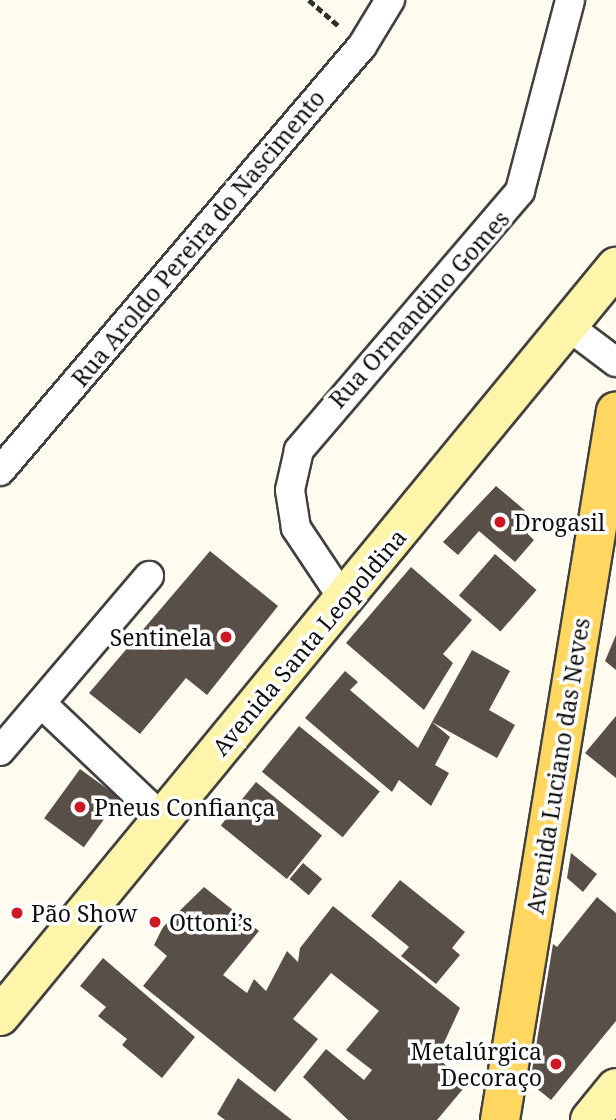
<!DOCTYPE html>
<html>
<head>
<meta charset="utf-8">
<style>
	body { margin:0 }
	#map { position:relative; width:616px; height:1120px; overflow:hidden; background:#fffcef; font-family:"Noto Serif",serif }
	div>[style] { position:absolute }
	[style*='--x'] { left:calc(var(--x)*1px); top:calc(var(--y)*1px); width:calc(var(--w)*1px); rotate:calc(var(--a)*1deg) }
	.building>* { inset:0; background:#584f49; transform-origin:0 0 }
	.path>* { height:4.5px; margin-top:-2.25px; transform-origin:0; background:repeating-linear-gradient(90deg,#303030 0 7px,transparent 0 10.5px) }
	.roads { filter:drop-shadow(2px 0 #414141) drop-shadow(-2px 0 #414141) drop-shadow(0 2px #414141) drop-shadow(0 -2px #414141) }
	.street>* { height:28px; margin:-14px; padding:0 14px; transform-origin:14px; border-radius:14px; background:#fff }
	.secondary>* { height:38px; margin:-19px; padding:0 19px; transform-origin:19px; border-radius:19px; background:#fff5aa }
	.primary>* { height:38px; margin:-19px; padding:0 19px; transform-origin:19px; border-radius:19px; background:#ffd65f }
	.dots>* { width:19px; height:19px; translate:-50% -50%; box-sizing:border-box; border:4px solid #fff; border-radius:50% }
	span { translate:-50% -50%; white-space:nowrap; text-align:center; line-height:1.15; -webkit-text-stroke:7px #fff; paint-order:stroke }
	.street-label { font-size:23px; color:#0e0e0e }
	.poi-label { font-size:23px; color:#0e0e0e }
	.left { translate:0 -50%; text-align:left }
	.right { translate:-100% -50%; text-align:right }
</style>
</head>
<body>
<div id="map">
	<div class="building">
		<i style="clip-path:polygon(496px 486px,534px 518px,528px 534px,534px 540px,515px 562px,479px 531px,458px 555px,443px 542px)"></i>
		<i style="clip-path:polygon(210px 551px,278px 606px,207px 695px,186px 678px,140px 734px,89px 693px)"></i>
		<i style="left:495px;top:554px;width:55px;height:55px;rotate:41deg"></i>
		<i style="clip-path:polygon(411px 567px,472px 620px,443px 654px,453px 663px,424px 710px,346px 643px)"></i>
		<i style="clip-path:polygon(616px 635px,616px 670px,605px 661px)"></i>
		<i style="clip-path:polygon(472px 650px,510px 671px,489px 710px,515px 725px,497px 758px,432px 722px,450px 737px,435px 765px,449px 773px,431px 806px,399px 780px,392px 792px,305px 718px,345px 671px,358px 682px,350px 690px,418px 748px,432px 722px)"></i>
		<i style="clip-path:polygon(616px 716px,616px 778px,585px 753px)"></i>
		<i style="left:299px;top:726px;width:104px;height:59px;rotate:39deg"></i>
		<i style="left:80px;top:769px;width:49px;height:61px;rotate:36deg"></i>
		<i style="left:256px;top:782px;width:85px;height:56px;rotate:39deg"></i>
		<i style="clip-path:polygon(571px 853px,597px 874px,583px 892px,567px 878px)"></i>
		<i style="left:303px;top:863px;width:25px;height:21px;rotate:40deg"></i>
		<i style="clip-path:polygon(400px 880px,465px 932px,452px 948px,460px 955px,436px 984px,401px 956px,409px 947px,371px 916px)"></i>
		<i style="clip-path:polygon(204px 887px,259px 931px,223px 975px,247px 993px,254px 979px,266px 991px,287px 951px,298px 962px,300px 948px,333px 906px,460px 1008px,437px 1058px,468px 1083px,437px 1120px,348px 1120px,303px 1077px,326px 1049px,364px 1080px,372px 1070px,346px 1050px,379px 1011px,331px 973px,293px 1019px,318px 1039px,275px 1092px,143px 986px,167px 956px,154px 945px,163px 927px)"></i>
		<i style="clip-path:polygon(597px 897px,616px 913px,616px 1021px,551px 1100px,530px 1083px,553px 944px,557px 947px)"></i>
		<i style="clip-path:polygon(103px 958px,195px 1037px,162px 1078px,122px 1045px,127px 1039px,98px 1016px,106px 1007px,80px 986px)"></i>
		<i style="clip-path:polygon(238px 1078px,292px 1120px,225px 1120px,217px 1114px)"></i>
	</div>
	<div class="path">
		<i style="--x:309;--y:0;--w:41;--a:41.1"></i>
	</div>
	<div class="roads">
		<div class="street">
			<i style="--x:568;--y:326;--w:60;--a:36.9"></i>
			<i style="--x:0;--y:471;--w:558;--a:-49.58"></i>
			<i style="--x:362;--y:46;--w:54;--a:-58.7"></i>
			<i style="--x:344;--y:600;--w:87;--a:-123.7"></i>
			<i style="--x:296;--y:528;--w:38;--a:-99"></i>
			<i style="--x:290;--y:490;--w:41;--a:-77.3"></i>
			<i style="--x:299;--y:450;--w:340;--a:-49.5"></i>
			<i style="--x:520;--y:191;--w:197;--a:-75.3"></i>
			<i style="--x:42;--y:704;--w:167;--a:43.5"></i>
			<i style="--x:0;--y:751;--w:230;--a:-49.6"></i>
		</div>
		<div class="secondary">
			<i style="--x:0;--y:1016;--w:970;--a:-50.57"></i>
			<i style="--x:590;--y:1120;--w:41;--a:-50.9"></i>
		</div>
		<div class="primary">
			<i style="--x:500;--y:1120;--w:718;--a:-80.71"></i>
		</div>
	</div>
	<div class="dots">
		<i style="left:500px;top:522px;background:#cd1722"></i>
		<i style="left:226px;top:637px;background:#cd1722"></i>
		<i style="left:80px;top:807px;background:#cd1722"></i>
		<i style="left:17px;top:913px;background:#cd1722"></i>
		<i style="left:155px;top:922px;background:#cd1722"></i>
		<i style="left:556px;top:1064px;background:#cd1722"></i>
	</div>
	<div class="street-label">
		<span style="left:198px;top:238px;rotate:-50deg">Rua Aroldo Pereira do Nascimento</span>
		<span style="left:419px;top:309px;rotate:-48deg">Rua Ormandino Gomes</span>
		<span style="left:309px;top:642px;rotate:-50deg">Avenida Santa Leopoldina</span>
		<span style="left:558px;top:766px;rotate:-81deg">Avenida Luciano das Neves</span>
	</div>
	<div class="poi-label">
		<span class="left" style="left:514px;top:522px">Drogasil</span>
		<span class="right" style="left:212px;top:637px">Sentinela</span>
		<span class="left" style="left:94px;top:807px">Pneus Confiança</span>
		<span class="left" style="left:31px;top:913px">Pão Show</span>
		<span class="left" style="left:169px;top:922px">Ottoni’s</span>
		<span class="right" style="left:542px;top:1064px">Metalúrgica<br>Decoraço</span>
	</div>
</div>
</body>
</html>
